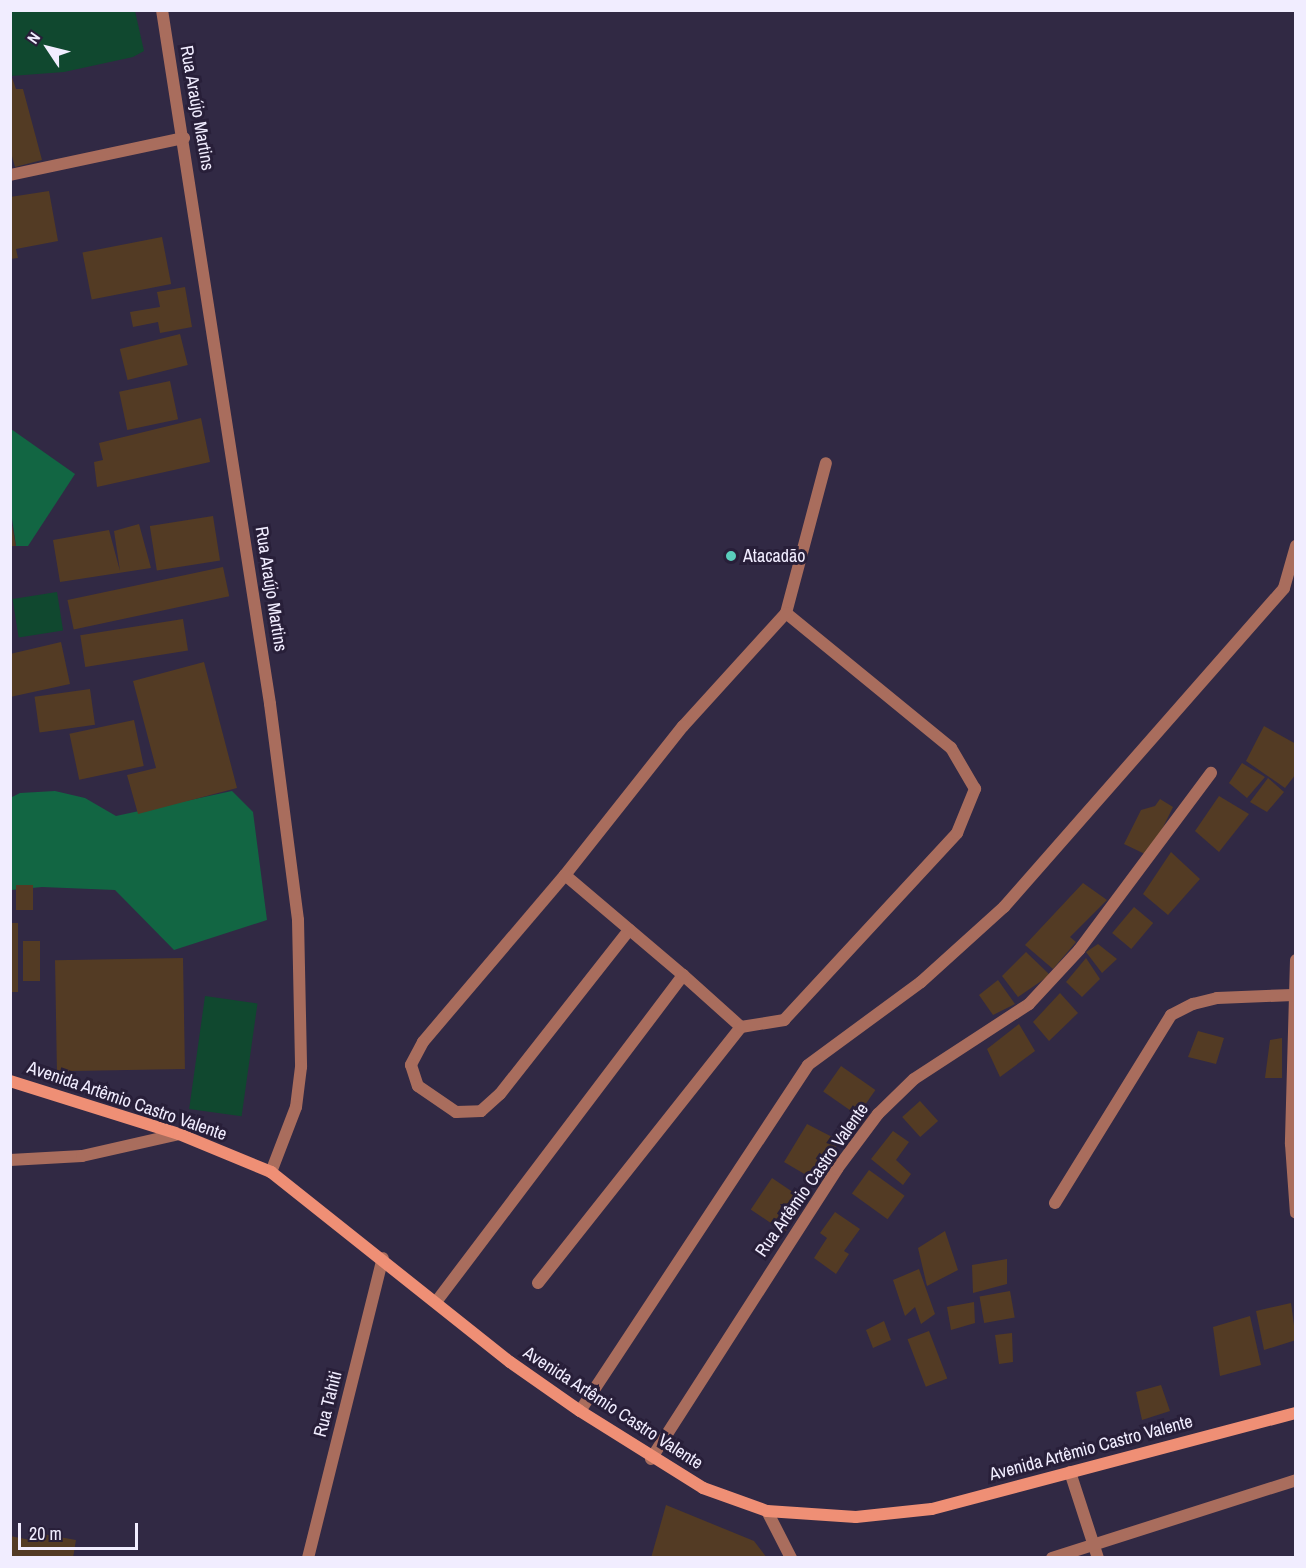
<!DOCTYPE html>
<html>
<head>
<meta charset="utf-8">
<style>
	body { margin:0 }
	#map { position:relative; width:1306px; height:1568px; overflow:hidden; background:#312944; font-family:"Archivo Narrow",sans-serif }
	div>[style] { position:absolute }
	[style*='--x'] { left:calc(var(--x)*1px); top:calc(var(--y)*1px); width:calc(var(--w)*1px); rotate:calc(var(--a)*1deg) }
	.green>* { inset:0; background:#10482f; transform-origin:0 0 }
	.forest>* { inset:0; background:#126643 }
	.building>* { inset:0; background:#533b24; transform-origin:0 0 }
	.lane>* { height:12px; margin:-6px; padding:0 6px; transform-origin:6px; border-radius:6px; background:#a96d5d }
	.street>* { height:12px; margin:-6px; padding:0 6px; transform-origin:6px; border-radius:6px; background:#a96d5d }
	.secondary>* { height:12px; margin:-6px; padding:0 6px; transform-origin:6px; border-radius:6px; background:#ef8f75 }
	.dots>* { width:16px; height:16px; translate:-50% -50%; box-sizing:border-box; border:3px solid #281f39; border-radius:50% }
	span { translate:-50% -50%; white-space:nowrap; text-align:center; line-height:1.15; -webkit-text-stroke:6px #281f39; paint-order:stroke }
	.street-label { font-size:18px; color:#f1edff }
	.poi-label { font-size:18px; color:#f1edff }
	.left { translate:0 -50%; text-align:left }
	.frame { position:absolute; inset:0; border:12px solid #f1edff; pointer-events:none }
	.north { position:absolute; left:18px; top:18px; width:60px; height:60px; -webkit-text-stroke:4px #281f39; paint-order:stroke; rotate:305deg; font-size:16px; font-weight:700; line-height:24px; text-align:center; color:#f1edff }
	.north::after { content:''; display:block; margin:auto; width:21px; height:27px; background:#f1edff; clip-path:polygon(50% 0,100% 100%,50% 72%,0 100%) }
	.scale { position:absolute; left:18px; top:1523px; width:120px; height:27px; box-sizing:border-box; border:3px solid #f1edff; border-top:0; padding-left:8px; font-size:18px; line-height:21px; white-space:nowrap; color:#f1edff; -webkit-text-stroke:4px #281f39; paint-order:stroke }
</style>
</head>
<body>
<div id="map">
	<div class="green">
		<i style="clip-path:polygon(11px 11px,135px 11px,144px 51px,133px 57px,64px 72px,11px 76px)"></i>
		<i style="left:57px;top:592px;width:39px;height:45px;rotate:81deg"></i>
		<i style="left:205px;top:996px;width:53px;height:114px;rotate:8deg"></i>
	</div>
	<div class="forest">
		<i style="clip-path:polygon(11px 429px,75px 474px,28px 546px,16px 546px,10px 505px)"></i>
		<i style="clip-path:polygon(55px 791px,85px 798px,116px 816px,232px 791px,253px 812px,267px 920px,174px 950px,115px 890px,42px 887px,11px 890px,10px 798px,20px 793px)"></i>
	</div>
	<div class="building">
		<i style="clip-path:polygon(10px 72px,16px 89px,23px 89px,42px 160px,15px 167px,10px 149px)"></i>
		<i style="clip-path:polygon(49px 191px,58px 241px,16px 249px,18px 258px,10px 259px,10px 197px)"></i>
		<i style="left:162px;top:237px;width:48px;height:81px;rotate:79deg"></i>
		<i style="clip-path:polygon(185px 287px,192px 327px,160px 333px,158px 322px,133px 327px,130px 312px,160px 307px,157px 292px)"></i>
		<i style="left:180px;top:334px;width:32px;height:62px;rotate:76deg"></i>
		<i style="left:170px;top:381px;width:39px;height:52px;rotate:78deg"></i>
		<i style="clip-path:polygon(201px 418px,210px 462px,97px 487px,94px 462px,103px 460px,99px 443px)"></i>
		<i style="clip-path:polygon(10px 515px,16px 546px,10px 546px)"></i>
		<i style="left:213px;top:516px;width:45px;height:64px;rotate:81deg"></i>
		<i style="clip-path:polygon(139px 524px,151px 568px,60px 582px,53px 540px,109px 530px,120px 571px,114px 531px)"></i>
		<i style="left:223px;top:567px;width:30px;height:159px;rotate:78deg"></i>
		<i style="left:183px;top:619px;width:32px;height:104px;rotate:81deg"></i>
		<i style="clip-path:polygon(61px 642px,70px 684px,10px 697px,10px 654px)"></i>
		<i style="clip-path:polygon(204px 662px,237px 788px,138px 814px,127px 775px,156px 768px,133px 681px)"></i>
		<i style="left:90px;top:689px;width:36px;height:56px;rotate:82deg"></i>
		<i style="left:134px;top:720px;width:47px;height:66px;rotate:78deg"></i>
		<i style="clip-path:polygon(1264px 726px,1296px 744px,1296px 774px,1285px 788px,1246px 761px)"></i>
		<i style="clip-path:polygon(1242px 763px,1265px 777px,1247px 798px,1229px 783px)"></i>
		<i style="clip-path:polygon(1268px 778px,1284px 792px,1267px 812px,1250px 802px)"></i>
		<i style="clip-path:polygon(1219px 796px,1249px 814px,1219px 852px,1195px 831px)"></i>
		<i style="clip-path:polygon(1160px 799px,1173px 807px,1149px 856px,1124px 844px,1141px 810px,1155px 806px)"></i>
		<i style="clip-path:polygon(1171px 852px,1200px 879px,1168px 915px,1143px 894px)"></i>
		<i style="clip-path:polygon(1083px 883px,1107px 900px,1070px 937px,1076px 942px,1053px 969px,1025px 945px)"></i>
		<i style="left:16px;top:885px;width:17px;height:25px"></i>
		<i style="left:1134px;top:907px;width:25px;height:34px;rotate:40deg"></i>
		<i style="left:10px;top:923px;width:8px;height:69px"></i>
		<i style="left:23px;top:941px;width:17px;height:40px"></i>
		<i style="clip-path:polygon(1098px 944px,1117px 959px,1102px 973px,1086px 952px)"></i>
		<i style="clip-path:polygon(1026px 952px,1050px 975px,1018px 997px,1002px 976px)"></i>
		<i style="left:183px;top:958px;width:111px;height:128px;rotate:89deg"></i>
		<i style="clip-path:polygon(1086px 958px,1100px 979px,1082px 997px,1066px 982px)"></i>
		<i style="clip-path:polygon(998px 980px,1015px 1004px,993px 1015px,979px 995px)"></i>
		<i style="clip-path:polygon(1060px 993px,1078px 1013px,1049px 1041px,1033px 1022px)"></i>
		<i style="clip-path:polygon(1019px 1024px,1035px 1051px,1000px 1077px,987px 1049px)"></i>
		<i style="clip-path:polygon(1198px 1031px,1224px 1038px,1216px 1064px,1188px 1057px)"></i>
		<i style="clip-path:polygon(1282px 1038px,1282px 1078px,1265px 1078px,1270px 1040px)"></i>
		<i style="left:841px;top:1066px;width:42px;height:31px;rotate:35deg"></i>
		<i style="left:920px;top:1101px;width:27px;height:24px;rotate:48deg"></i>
		<i style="clip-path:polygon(807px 1124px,840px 1141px,813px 1179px,784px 1162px)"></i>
		<i style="clip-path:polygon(893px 1131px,909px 1142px,896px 1160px,911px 1174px,903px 1185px,871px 1159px)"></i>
		<i style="left:869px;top:1170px;width:44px;height:29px;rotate:36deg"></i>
		<i style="left:772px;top:1178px;width:41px;height:38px;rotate:34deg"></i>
		<i style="clip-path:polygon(835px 1212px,860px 1229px,844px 1251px,849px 1254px,836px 1274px,814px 1258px,827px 1238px,820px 1233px)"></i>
		<i style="clip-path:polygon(945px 1231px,958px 1270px,927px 1286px,918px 1248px)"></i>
		<i style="clip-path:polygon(1007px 1259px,1007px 1284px,973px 1293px,972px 1265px)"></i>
		<i style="clip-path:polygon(919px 1269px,935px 1314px,921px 1324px,915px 1307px,905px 1316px,893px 1280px)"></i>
		<i style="left:1010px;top:1291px;width:27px;height:31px;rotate:80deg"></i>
		<i style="clip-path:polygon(974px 1302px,975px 1323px,951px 1330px,947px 1307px)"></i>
		<i style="clip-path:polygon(1291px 1303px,1296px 1340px,1264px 1350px,1256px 1311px)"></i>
		<i style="clip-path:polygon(1250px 1316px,1261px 1365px,1220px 1376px,1213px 1327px)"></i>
		<i style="clip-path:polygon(884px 1321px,891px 1340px,873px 1348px,866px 1330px)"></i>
		<i style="left:929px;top:1331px;width:51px;height:23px;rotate:69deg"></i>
		<i style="clip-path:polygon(1012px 1333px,1013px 1362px,999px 1364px,995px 1335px)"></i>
		<i style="clip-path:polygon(1161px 1385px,1170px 1411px,1142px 1420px,1136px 1392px)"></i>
		<i style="clip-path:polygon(666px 1505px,754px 1541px,767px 1558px,651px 1558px)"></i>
		<i style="clip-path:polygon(37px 1533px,76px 1540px,73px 1558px,10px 1558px,10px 1536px,36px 1541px)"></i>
	</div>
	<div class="lane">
		<i style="--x:786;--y:613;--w:155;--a:-75.1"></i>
		<i style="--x:565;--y:875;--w:219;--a:130.4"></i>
		<i style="--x:423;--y:1042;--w:26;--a:118"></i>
		<i style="--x:411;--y:1065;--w:22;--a:72"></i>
		<i style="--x:418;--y:1086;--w:46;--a:34.4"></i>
		<i style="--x:456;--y:1112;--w:25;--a:-2"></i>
		<i style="--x:481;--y:1111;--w:25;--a:-42"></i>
		<i style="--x:500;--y:1094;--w:209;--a:-51.8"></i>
		<i style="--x:538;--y:1283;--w:327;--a:-51.6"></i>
		<i style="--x:436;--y:1302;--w:410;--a:-52.9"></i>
		<i style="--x:683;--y:975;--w:78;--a:41.9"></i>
		<i style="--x:741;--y:1027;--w:44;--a:-9.2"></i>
		<i style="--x:784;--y:1020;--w:255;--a:-47.2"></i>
		<i style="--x:957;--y:833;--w:48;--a:-67.8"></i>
		<i style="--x:975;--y:789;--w:48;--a:-120.3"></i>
		<i style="--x:951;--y:748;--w:213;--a:-140.7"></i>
		<i style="--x:786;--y:613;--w:153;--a:132.3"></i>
		<i style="--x:683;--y:726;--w:190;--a:128.4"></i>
		<i style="--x:565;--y:875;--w:155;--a:40.3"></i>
		<i style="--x:580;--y:1411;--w:414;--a:-56.6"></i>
		<i style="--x:808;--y:1065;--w:140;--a:-36.3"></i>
		<i style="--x:921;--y:982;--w:112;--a:-42.1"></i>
		<i style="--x:1004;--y:907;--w:424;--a:-48.7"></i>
		<i style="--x:1284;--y:588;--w:44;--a:-74.1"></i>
		<i style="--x:1070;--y:1472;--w:90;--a:72"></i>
		<i style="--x:1052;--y:1558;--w:256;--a:-17.7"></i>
	</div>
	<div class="street">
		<i style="--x:162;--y:10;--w:702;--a:81.15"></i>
		<i style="--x:270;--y:704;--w:218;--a:82.6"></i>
		<i style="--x:298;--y:920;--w:147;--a:88.8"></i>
		<i style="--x:301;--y:1067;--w:40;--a:97.1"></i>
		<i style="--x:296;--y:1107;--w:70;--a:111"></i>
		<i style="--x:10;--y:175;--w:178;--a:-12"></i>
		<i style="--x:1296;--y:960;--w:184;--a:91.6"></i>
		<i style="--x:1291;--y:1144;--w:69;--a:85.9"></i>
		<i style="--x:10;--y:1160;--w:72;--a:-3.2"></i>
		<i style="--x:82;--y:1156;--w:99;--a:-12.8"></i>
		<i style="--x:1055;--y:1203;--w:221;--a:-58.3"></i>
		<i style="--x:1171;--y:1015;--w:25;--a:-27"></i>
		<i style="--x:1193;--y:1004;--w:25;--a:-14"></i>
		<i style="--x:1217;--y:998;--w:76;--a:-2.3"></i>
		<i style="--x:651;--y:1459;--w:345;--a:-57.3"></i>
		<i style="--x:837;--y:1169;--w:69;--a:-53.3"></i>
		<i style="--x:878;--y:1114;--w:50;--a:-44.2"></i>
		<i style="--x:914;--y:1079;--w:137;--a:-33.1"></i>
		<i style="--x:1029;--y:1004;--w:74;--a:-47.2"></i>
		<i style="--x:1079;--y:950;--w:221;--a:-53.3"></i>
		<i style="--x:767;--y:1511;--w:53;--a:62.9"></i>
		<i style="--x:308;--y:1558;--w:309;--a:-76"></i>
	</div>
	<div class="secondary">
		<i style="--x:10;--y:1081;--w:177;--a:17.4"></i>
		<i style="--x:179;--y:1134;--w:100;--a:22.4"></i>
		<i style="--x:271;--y:1172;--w:305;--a:38.5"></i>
		<i style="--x:510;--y:1362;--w:85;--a:35"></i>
		<i style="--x:580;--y:1411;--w:145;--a:32"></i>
		<i style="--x:703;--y:1488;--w:68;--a:19.8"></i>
		<i style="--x:767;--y:1511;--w:89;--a:3.9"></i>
		<i style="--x:856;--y:1517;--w:76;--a:-6"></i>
		<i style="--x:932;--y:1509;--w:376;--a:-14.8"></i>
	</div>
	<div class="dots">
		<i style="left:731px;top:556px;background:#5acebc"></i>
	</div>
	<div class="street-label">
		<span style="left:197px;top:108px;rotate:80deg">Rua Araújo Martins</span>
		<span style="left:271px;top:589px;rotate:81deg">Rua Araújo Martins</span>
		<span style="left:127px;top:1101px;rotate:19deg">Avenida Artêmio Castro Valente</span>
		<span style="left:812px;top:1180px;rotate:-55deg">Rua Artêmio Castro Valente</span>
		<span style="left:328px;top:1404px;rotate:-76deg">Rua Tahiti</span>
		<span style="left:613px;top:1408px;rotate:33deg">Avenida Artêmio Castro Valente</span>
		<span style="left:1091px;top:1448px;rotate:-15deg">Avenida Artêmio Castro Valente</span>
	</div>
	<div class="poi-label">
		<span class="left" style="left:743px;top:556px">Atacadão</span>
	</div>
	<div class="frame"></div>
	<div class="north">N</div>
	<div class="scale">20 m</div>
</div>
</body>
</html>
